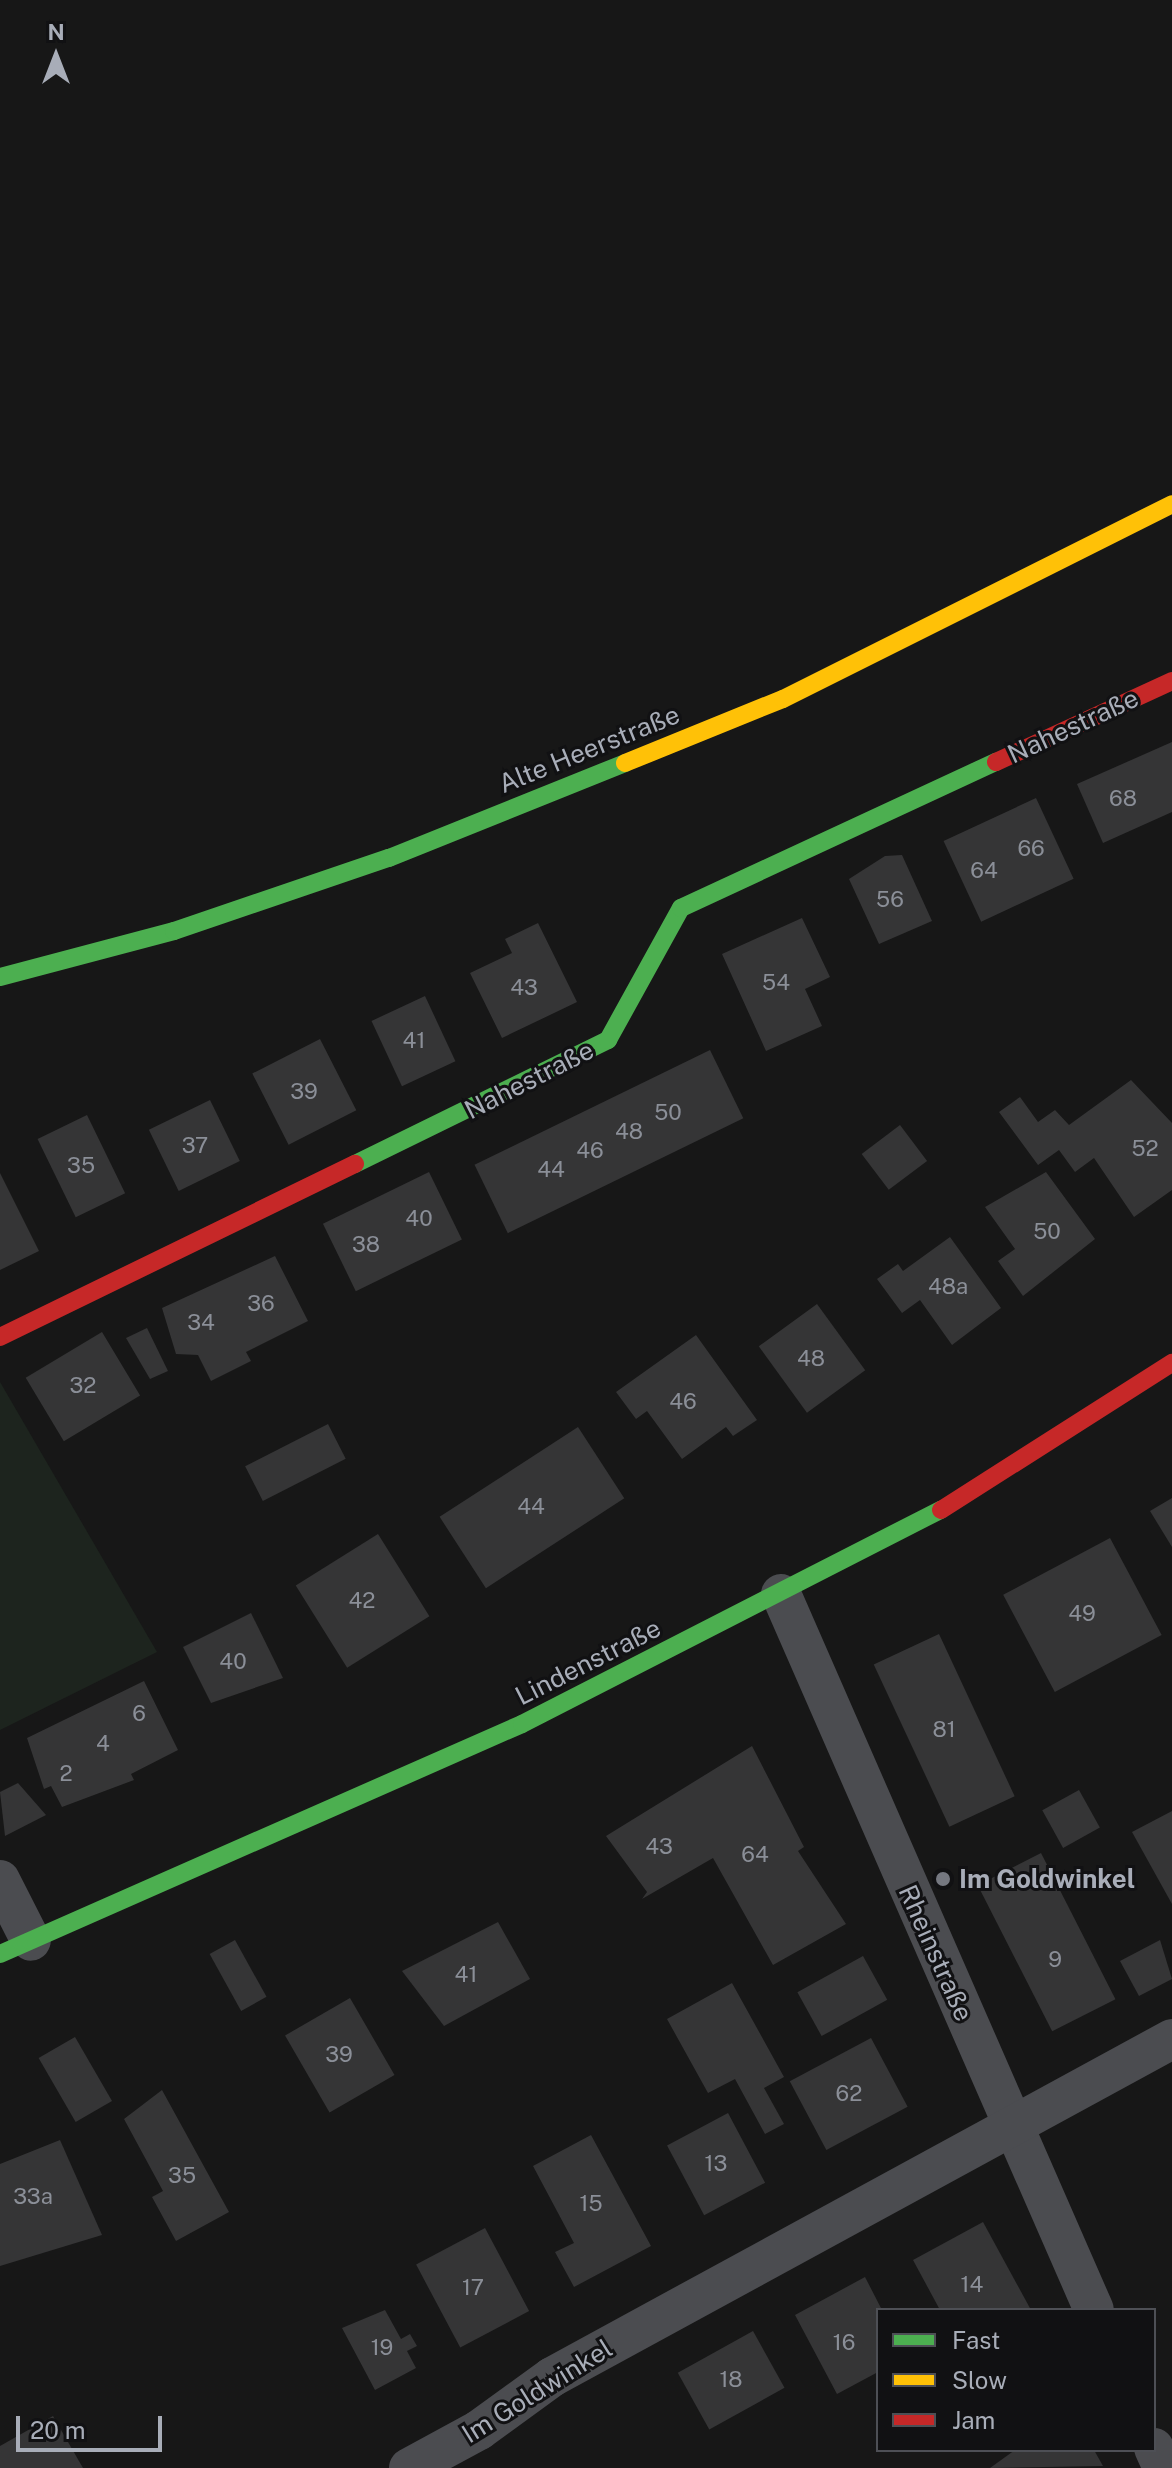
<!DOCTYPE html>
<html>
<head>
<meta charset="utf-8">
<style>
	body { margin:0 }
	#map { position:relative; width:1172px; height:2468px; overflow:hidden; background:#171717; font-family:"Public Sans",sans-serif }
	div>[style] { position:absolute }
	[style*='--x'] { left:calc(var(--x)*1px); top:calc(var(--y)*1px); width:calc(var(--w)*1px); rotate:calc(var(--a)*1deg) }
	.green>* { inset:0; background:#1d241e }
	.building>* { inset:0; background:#353536; transform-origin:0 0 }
	.street>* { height:40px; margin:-20px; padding:0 20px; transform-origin:20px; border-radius:20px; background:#4b4c50 }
	.fast>* { height:18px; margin:-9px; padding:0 9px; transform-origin:9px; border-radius:9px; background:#4caf50 }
	.slow>* { height:18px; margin:-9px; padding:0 9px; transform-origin:9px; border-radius:9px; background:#ffc107 }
	.jam>* { height:18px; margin:-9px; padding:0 9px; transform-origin:9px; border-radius:9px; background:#c62828 }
	.dots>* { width:22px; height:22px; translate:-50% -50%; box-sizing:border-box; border:4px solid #111113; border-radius:50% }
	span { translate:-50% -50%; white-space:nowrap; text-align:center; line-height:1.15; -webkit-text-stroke:6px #111113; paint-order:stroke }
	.number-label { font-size:22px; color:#8b8f98 }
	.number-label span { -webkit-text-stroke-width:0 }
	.street-label { font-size:26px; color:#a8adb8 }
	.poi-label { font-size:26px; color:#a8adb8; font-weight:700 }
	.left { translate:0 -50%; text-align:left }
	.legend { position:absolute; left:876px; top:2308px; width:280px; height:144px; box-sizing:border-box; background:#111113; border:2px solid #4d4f55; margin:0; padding:10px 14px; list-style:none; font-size:24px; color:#a8adb8 }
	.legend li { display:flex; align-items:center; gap:16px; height:40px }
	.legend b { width:40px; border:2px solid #4d4f55 }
	.north { position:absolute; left:16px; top:16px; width:80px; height:80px; -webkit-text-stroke:6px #111113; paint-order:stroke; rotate:0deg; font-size:22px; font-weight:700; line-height:32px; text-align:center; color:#a8adb8 }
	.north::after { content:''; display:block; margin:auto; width:28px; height:36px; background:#a8adb8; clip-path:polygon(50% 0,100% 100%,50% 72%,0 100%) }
	.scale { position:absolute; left:16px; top:2416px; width:146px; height:36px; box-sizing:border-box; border:4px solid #a8adb8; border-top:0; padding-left:10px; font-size:24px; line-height:28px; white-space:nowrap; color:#a8adb8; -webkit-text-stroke:6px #111113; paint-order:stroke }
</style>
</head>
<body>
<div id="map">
	<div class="green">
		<i style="clip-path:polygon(0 1382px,157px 1652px,0 1730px)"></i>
	</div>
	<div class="building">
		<i style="clip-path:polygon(1172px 742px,1172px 812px,1103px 843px,1077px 784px)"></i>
		<i style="left:1036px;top:798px;width:89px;height:102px;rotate:65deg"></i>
		<i style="clip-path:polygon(902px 855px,932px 921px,879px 944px,849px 879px,885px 856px)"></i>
		<i style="clip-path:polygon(802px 918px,830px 977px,805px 989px,822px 1026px,766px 1051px,722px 954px)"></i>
		<i style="clip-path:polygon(538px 923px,577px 1002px,502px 1038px,470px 973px,512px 953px,505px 939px)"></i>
		<i style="left:425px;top:996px;width:72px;height:59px;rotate:65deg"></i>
		<i style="left:320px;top:1039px;width:80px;height:76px;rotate:63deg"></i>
		<i style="left:710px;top:1050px;width:76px;height:262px;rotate:64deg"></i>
		<i style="clip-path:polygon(1131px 1080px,1172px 1123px,1172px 1190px,1134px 1217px,1094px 1158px,1075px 1172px,1059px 1150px,1038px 1165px,999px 1112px,1020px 1097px,1038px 1122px,1055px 1110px,1069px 1125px)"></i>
		<i style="left:210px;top:1100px;width:68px;height:68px;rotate:64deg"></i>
		<i style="left:87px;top:1115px;width:87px;height:55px;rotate:64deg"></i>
		<i style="left:900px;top:1125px;width:45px;height:48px;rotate:53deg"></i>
		<i style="left:429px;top:1172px;width:75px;height:118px;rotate:64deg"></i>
		<i style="clip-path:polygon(1046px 1172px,1095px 1239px,1023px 1296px,998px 1261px,1015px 1249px,985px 1207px)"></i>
		<i style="clip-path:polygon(0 1173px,39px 1251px,0 1270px)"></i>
		<i style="clip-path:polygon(950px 1237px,1001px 1308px,952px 1345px,920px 1300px,902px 1313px,877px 1279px,898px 1264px,903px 1271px)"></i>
		<i style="clip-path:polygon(275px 1256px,308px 1321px,246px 1352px,251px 1361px,211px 1381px,198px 1355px,176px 1354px,162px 1308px)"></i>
		<i style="left:817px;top:1304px;width:82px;height:72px;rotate:54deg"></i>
		<i style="clip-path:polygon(147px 1328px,168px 1371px,150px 1379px,126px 1338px)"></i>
		<i style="left:102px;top:1332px;width:74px;height:89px;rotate:59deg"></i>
		<i style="clip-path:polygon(696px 1335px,757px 1420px,733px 1436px,726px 1427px,682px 1459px,647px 1411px,636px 1419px,616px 1392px)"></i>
		<i style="left:328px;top:1424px;width:39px;height:93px;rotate:63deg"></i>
		<i style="left:578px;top:1427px;width:85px;height:165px;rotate:57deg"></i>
		<i style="clip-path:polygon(1172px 1498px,1172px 1547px,1150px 1511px)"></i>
		<i style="left:378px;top:1534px;width:97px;height:97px;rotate:58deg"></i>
		<i style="left:1110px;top:1538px;width:110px;height:121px;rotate:62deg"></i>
		<i style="clip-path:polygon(251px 1613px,283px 1678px,211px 1703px,183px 1647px)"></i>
		<i style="left:939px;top:1634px;width:179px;height:72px;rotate:65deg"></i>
		<i style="clip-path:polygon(144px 1681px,178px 1750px,131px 1774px,134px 1780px,62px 1807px,51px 1786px,44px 1789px,27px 1738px)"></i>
		<i style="clip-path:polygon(752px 1746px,804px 1847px,798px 1851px,846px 1924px,773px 1965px,713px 1858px,642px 1899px,647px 1892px,606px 1836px)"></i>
		<i style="clip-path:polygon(18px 1783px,46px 1815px,5px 1836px,0 1792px)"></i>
		<i style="left:1079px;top:1790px;width:43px;height:42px;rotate:61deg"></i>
		<i style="clip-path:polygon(1172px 1811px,1172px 1904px,1132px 1832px)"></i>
		<i style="left:1041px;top:1853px;width:164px;height:71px;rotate:63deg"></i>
		<i style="clip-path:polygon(498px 1922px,530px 1979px,444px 2026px,402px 1971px)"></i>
		<i style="left:235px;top:1940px;width:65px;height:29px;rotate:61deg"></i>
		<i style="clip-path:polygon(1160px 1940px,1172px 1979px,1139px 1996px,1120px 1961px)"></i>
		<i style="left:863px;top:1956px;width:50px;height:75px;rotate:61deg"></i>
		<i style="clip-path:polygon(732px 1983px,784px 2077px,764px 2088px,784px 2124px,765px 2134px,735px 2079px,708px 2093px,667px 2019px)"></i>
		<i style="left:350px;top:1998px;width:89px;height:75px;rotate:60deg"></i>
		<i style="left:75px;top:2037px;width:74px;height:42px;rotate:60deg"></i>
		<i style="left:871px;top:2038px;width:78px;height:92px;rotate:62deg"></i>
		<i style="clip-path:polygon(162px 2090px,229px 2212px,176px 2241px,152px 2197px,163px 2191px,124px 2119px)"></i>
		<i style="left:728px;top:2113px;width:79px;height:69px;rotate:62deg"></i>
		<i style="clip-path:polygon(591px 2135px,651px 2246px,574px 2287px,555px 2252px,574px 2243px,533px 2166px)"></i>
		<i style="clip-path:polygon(60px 2140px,102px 2235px,0 2266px,0 2164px)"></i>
		<i style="clip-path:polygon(983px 2222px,1031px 2310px,940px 2310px,913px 2260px)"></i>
		<i style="left:485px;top:2228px;width:94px;height:78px;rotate:62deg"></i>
		<i style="clip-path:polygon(865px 2277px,882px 2310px,878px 2372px,837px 2394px,795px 2315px)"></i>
		<i style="clip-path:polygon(385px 2310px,401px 2339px,410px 2334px,417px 2346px,407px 2351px,416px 2368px,375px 2390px,342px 2328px)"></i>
		<i style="left:753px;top:2331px;width:65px;height:86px;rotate:61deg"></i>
		<i style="clip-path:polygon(53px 2416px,83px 2468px,0 2468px,0 2446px)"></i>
		<i style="clip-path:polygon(1015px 2450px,1094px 2450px,1103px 2466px,990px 2468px)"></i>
	</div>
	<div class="street">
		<i style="--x:781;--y:1594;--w:781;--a:66.39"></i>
		<i style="--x:0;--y:1880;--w:68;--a:63.1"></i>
		<i style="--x:1154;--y:2448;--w:22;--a:66"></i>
		<i style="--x:409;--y:2468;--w:80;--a:-28.5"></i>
		<i style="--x:479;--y:2430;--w:90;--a:-36"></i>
		<i style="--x:552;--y:2377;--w:706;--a:-28.6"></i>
	</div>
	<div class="fast">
		<i style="--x:0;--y:977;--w:180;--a:-14.8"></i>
		<i style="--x:174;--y:931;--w:227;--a:-18.8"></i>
		<i style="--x:389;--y:858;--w:254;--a:-21.9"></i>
		<i style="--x:355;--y:1164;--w:282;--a:-26.1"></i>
		<i style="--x:608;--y:1040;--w:151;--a:-61.1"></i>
		<i style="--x:681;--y:908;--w:347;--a:-24.9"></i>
		<i style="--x:0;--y:1954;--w:570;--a:-23.78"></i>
		<i style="--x:522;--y:1724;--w:470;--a:-27.1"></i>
	</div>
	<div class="slow">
		<i style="--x:625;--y:763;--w:170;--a:-22.1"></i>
		<i style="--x:783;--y:699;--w:435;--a:-26.6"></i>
	</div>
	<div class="jam">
		<i style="--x:996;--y:762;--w:194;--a:-24.7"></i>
		<i style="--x:0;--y:1337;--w:395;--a:-26"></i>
		<i style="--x:941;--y:1510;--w:274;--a:-32.5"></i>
	</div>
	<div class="dots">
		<i style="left:943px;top:1879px;background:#757880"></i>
	</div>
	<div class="number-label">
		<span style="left:1123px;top:799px">68</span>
		<span style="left:1031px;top:849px">66</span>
		<span style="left:984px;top:871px">64</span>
		<span style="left:890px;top:900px">56</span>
		<span style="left:776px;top:983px">54</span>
		<span style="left:524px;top:988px">43</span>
		<span style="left:414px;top:1041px">41</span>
		<span style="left:304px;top:1092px">39</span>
		<span style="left:668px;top:1113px">50</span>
		<span style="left:629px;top:1132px">48</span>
		<span style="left:195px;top:1146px">37</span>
		<span style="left:1145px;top:1149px">52</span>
		<span style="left:590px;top:1151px">46</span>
		<span style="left:81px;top:1166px">35</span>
		<span style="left:551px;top:1170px">44</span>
		<span style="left:419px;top:1219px">40</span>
		<span style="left:1047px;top:1232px">50</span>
		<span style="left:366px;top:1245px">38</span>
		<span style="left:948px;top:1287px">48a</span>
		<span style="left:261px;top:1304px">36</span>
		<span style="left:201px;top:1323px">34</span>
		<span style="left:811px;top:1359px">48</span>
		<span style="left:83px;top:1386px">32</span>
		<span style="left:683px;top:1402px">46</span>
		<span style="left:531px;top:1507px">44</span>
		<span style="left:362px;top:1601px">42</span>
		<span style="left:1082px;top:1614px">49</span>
		<span style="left:233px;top:1662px">40</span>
		<span style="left:139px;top:1714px">6</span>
		<span style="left:944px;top:1730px">81</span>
		<span style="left:103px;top:1744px">4</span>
		<span style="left:66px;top:1774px">2</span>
		<span style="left:659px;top:1847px">43</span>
		<span style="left:755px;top:1855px">64</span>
		<span style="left:1055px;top:1960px">9</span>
		<span style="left:466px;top:1975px">41</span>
		<span style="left:339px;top:2055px">39</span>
		<span style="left:849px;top:2094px">62</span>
		<span style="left:716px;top:2164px">13</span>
		<span style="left:182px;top:2176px">35</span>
		<span style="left:33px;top:2197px">33a</span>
		<span style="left:591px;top:2204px">15</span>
		<span style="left:972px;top:2285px">14</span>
		<span style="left:473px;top:2288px">17</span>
		<span style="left:844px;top:2343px">16</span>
		<span style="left:382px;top:2348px">19</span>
		<span style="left:731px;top:2380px">18</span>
	</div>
	<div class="street-label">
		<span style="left:1073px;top:726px;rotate:-25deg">Nahestraße</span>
		<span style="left:589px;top:749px;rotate:-22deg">Alte Heerstraße</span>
		<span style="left:529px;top:1080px;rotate:-27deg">Nahestraße</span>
		<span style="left:588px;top:1662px;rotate:-27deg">Lindenstraße</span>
		<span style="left:936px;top:1953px;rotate:66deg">Rheinstraße</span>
		<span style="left:537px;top:2391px;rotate:-32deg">Im Goldwinkel</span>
	</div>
	<div class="poi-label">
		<span class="left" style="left:959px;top:1879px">Im Goldwinkel</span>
	</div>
	<ul class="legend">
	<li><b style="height:10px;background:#4caf50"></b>Fast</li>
	<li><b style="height:10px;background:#ffc107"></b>Slow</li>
	<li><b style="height:10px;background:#c62828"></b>Jam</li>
	</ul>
	<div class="north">N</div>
	<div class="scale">20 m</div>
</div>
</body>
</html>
